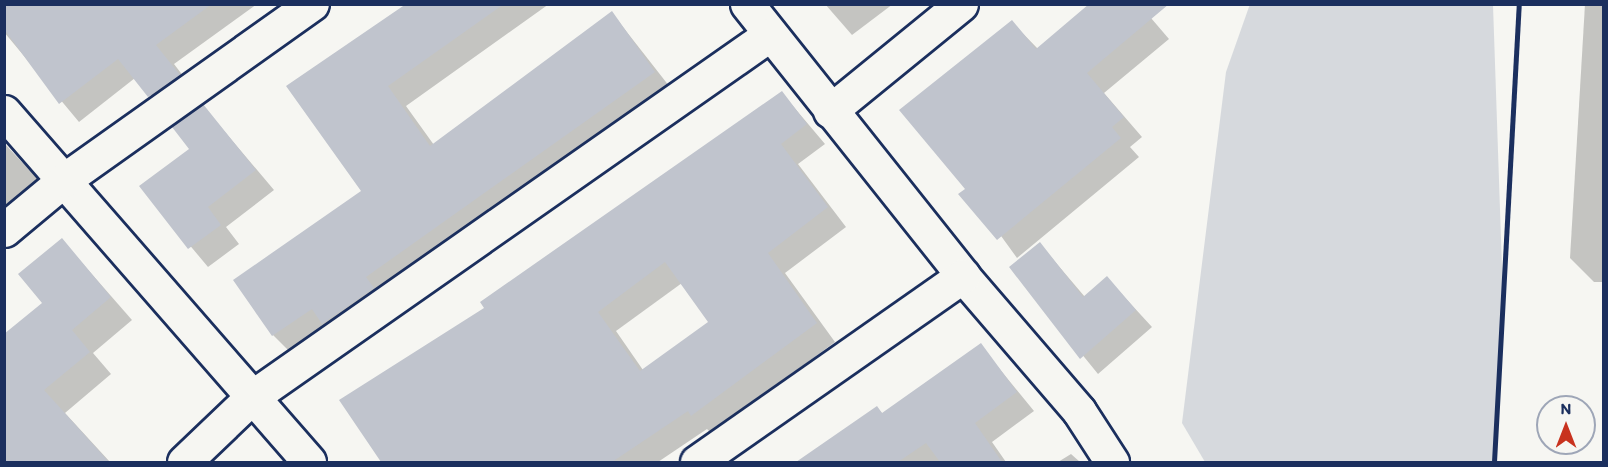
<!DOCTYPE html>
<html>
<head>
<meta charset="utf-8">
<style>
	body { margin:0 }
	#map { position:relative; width:1608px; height:467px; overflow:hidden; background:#f6f6f2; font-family:Itim,sans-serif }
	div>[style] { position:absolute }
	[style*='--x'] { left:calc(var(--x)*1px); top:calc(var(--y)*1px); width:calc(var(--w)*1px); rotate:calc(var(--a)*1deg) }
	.green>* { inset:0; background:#d6d9dd }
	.shadow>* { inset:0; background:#0003 }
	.building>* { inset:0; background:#c0c4cd }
	.roads { filter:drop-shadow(2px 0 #1b2f5e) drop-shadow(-2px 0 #1b2f5e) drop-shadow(0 2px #1b2f5e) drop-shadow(0 -2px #1b2f5e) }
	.minor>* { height:33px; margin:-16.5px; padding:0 16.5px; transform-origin:16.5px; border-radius:16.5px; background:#f6f6f2 }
	.rail>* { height:4.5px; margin:-2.25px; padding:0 2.25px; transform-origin:2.25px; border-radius:2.25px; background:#1b2f5e }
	span { translate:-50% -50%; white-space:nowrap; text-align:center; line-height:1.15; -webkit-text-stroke:4.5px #f6f6f2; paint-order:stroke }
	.frame { position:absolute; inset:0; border:6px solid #1b2f5e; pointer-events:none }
	.north { position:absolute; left:1536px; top:395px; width:60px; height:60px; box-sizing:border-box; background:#f6f6f2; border:2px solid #9ea6b7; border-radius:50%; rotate:0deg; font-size:16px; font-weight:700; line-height:24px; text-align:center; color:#1b2f5e }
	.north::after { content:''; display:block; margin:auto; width:21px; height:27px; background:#c8321e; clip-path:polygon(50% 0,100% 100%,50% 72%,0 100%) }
</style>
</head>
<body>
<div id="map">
	<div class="green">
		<i style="clip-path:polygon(1250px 4px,1493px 5px,1504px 326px,1494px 462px,1205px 462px,1182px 423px,1226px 72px)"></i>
	</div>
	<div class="shadow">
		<i style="clip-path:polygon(4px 4px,257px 4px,174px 64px,197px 94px,168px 115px,135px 78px,79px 122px,4px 32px)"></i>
		<i style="clip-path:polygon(407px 4px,549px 4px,406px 106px,434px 145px,612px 13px,673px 91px,292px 354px,273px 335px,363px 191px)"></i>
		<i style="clip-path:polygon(825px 4px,893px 4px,852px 35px)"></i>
		<i style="clip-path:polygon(1139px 4px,1169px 39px,1104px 93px,1142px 137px,1130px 147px,1139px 157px,1017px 258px,967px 189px,1012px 22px,1038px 49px)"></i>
		<i style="clip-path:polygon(1585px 4px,1604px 4px,1604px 282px,1594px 282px,1570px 258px)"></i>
		<i style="clip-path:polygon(evenodd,782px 93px,825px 144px,798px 164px,846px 227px,785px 273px,835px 342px,711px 433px,707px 429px,658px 462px,387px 462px,341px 401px,486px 308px,782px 93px,682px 283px,710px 322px,643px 370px,616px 331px,682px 283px)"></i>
		<i style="clip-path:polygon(203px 106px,274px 190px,226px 227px,239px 244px,208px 267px,141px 187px,191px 149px)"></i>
		<i style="clip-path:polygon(4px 143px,50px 192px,4px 234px)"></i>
		<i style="clip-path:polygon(62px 240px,132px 320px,93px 353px,111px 374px,65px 413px,110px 462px,4px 462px)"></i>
		<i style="clip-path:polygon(1040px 244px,1085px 297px,1107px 278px,1152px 327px,1098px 374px,1011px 267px)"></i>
		<i style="clip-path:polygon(980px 345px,1034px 411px,992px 442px,1006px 462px,816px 462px,810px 454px,877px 408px,883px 414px)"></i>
		<i style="clip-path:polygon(1071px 454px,1080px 462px,1058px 462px)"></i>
	</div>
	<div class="building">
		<i style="clip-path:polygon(4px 4px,212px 4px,156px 45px,180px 75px,148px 97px,118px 59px,59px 104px,4px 29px)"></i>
		<i style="clip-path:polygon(406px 4px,504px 4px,388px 86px,430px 146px,612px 11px,655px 72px,366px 277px,374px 288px,322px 324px,312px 309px,272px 336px,233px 280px,361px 191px,286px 86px)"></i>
		<i style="clip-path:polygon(1089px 4px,1169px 4px,1087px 73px,1124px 117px,1112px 127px,1121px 138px,997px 240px,958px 194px,965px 189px,899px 110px,1012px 20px,1036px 49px)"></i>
		<i style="clip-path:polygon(evenodd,782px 91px,807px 124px,781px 144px,828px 207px,768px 253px,817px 323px,691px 416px,688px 411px,612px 462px,381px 462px,339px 400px,484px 308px,480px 302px,782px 91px,665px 262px,708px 322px,640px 371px,598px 312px,665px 262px)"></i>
		<i style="clip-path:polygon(203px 104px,256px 170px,208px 207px,221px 225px,188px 249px,139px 186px,189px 149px,172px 127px)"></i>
		<i style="clip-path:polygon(62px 238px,111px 297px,72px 330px,90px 352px,44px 390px,109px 462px,4px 462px,4px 334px,42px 303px,18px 274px)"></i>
		<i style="clip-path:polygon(1040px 242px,1083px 297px,1107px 276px,1136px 310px,1080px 359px,1009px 267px)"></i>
		<i style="clip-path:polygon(981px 343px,1017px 392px,975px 423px,1002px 462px,940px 462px,926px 443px,898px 462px,796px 462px,877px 406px,882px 413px)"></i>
	</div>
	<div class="roads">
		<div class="minor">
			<i style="--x:747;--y:4;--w:347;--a:51.5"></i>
			<i style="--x:963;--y:276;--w:178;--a:49.3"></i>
			<i style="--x:1079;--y:411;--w:61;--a:57.1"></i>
			<i style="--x:830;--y:111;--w:169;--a:-39.2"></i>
			<i style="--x:4;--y:112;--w:464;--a:48.9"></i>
			<i style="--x:4;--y:230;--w:78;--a:-39.8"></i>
			<i style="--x:64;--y:180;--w:304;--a:-35.4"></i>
			<i style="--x:184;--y:462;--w:94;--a:-43.7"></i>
			<i style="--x:252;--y:397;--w:631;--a:-35"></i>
			<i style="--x:697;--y:462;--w:325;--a:-35"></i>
		</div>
	</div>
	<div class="rail">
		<i style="--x:1494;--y:462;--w:459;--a:-86.9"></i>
	</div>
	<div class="frame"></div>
	<div class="north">N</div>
</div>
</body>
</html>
